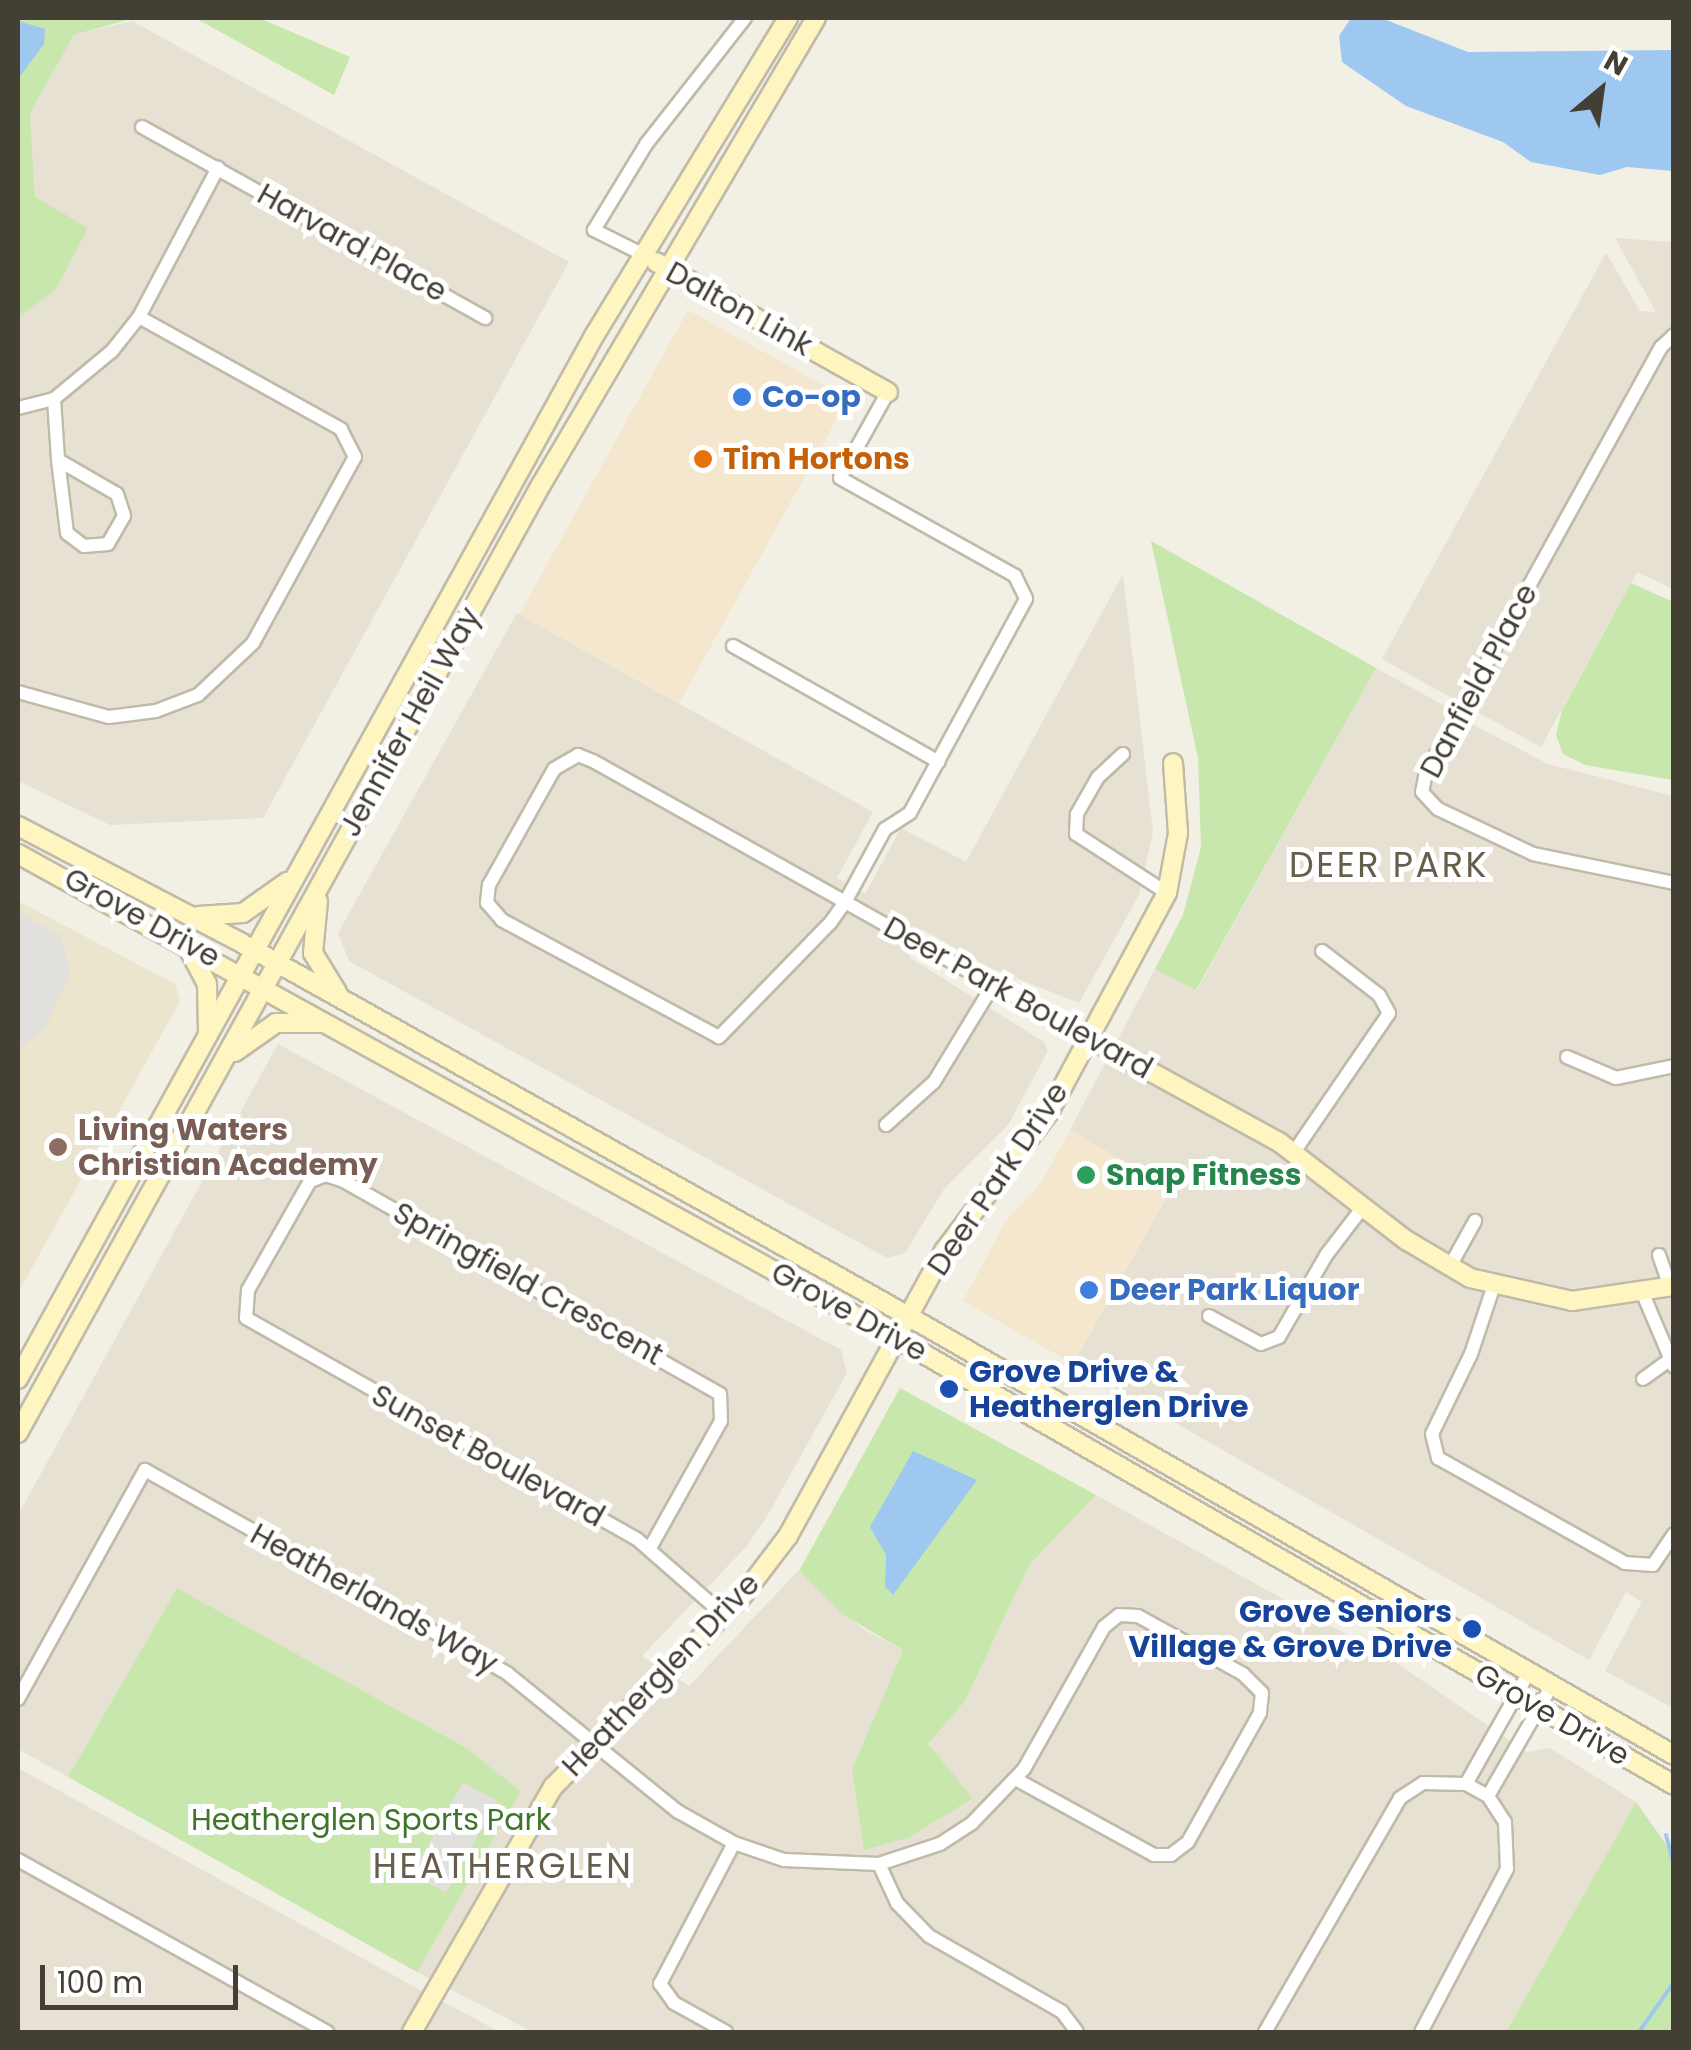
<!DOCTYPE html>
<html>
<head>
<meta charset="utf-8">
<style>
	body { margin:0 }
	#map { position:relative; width:1691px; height:2050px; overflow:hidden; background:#f2efe4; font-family:Poppins,sans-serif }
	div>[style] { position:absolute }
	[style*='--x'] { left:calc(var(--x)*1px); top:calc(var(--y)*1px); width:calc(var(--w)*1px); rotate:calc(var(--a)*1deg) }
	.residential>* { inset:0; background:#e6e1d2 }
	.commercial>* { inset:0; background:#f5e7ce; transform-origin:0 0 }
	.education>* { inset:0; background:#ebe5cd }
	.green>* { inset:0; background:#c7e7ac }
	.parking>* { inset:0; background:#e2e0dc; transform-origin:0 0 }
	.water>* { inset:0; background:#9fc8f0 }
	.stream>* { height:4px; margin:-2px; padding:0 2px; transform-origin:2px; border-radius:2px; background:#9fc8f0 }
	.roads { filter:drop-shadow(2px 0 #c0baa9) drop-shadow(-2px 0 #c0baa9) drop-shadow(0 2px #c0baa9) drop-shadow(0 -2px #c0baa9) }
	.street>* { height:12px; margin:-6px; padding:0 6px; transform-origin:6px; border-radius:6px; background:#fff }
	.secondary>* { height:18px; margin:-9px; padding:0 9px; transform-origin:9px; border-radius:9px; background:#fef5c1 }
	.dots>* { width:28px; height:28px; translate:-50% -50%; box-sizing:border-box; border:5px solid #fff; border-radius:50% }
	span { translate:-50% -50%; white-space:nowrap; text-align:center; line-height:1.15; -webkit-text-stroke:10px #fff; paint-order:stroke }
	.street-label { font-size:30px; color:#443f34 }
	.shop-label { font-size:30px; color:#366cbe; font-weight:700 }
	.left { translate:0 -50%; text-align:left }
	.food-label { font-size:30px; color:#c56008; font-weight:700 }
	.education-label { font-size:30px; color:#785e54; font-weight:700 }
	.leisure-label { font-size:30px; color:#27864d; font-weight:700 }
	.transit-label { font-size:30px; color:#164399; font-weight:700 }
	.right { translate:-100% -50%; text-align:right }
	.park-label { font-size:30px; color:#3e7528 }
	.quarter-label { font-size:35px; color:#665e4b; letter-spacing:2.5px }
	.frame { position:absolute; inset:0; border:20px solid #443f34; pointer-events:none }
	.north { position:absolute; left:1551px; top:40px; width:100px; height:100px; -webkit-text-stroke:8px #fff; paint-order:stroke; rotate:29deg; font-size:28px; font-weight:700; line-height:40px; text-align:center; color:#443f34 }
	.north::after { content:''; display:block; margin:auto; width:35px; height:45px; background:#443f34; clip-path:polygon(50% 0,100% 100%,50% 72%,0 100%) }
	.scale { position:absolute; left:40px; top:1965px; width:198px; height:45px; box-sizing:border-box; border:5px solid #443f34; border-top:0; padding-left:12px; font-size:30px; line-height:35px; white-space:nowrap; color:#443f34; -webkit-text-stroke:8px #fff; paint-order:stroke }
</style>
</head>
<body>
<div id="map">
	<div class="residential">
		<i style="clip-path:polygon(132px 21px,569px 262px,263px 818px,110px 825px,18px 781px,18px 318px,56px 289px,35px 198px,30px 113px,74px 35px)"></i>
		<i style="clip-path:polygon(1615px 238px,1673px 242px,1673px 589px,1637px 572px,1541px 747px,1479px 713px,1472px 724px,1548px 764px,1673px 796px,1673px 1708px,1605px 1671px,1642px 1602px,1626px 1592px,1589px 1660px,1073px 1364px,1171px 1189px,1070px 1130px,1155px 969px,1197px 990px,1376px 668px,1445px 706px,1450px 697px,1382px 659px,1606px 253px,1640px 311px,1656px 312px)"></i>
		<i style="clip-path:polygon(1123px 574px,1153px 832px,1139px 895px,1079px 1003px,988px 967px,923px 930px,909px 957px,1044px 1042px,1048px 1051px,1008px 1125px,944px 1189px,905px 1253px,887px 1258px,349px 961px,338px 933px,517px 613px,873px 812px,837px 878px,865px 894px,901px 828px,966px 862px)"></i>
		<i style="clip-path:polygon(278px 1044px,841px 1350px,847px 1373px,766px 1518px,746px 1547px,642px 1656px,689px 1686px,798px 1571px,863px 1629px,903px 1650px,852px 1769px,910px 1837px,972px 1798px,928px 1744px,965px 1701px,1029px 1565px,1096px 1495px,1389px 1658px,1527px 1752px,1550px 1748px,1636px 1802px,1506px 2032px,533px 2032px,417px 1972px,521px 1791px,463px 1746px,177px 1588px,68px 1777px,18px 1749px,18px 1515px)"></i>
		<i style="clip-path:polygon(18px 1768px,411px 1985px,500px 2032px,18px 2032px)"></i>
	</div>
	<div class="commercial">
		<i style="left:688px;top:310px;width:183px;height:348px;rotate:29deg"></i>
		<i style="clip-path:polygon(1070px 1130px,1171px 1188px,1073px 1364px,963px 1301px,1005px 1222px,1041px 1183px)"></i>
	</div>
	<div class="education">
		<i style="clip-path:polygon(18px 901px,175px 984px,180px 1001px,18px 1293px)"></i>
	</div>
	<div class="green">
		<i style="clip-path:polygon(18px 18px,134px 18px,74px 35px,30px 113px,35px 197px,88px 228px,56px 289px,18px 318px)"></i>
		<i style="clip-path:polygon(195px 18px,259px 18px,350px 57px,334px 95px)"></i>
		<i style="clip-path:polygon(1151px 541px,1376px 668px,1196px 990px,1155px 969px,1183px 915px,1201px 847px,1198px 758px)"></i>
		<i style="clip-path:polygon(1631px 583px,1673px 602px,1673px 780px,1585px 765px,1563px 754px,1556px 735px,1562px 710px)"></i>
		<i style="clip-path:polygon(900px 1388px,1096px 1495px,1029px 1565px,965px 1701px,928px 1744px,973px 1798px,910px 1837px,864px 1850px,852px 1769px,903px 1650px,844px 1615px,799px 1571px)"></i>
		<i style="clip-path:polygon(177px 1588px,463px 1746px,521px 1791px,417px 1972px,68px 1777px)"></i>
		<i style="clip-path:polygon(1636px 1802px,1673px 1854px,1673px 2032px,1506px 2032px)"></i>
	</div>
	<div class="parking">
		<i style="clip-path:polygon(18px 912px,61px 935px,70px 972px,45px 1029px,18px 1049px)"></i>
		<i style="left:463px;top:1782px;width:39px;height:105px;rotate:29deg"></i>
	</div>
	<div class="water">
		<i style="clip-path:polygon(1351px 18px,1381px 18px,1468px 52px,1673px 50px,1673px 171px,1627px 167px,1600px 175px,1531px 162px,1503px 142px,1406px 106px,1342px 62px,1339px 36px)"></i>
		<i style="clip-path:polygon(18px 21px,45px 29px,44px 44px,18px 79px)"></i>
		<i style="clip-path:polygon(913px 1451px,977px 1480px,893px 1595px,885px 1587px,886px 1555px,870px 1527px)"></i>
	</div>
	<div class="stream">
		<i style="--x:1666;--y:1835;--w:30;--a:75"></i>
		<i style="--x:1639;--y:2032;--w:61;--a:-55"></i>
	</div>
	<div class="roads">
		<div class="street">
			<i style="--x:142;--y:127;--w:393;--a:29.1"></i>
			<i style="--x:642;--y:254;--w:54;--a:-153.4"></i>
			<i style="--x:594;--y:230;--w:102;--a:-58.7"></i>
			<i style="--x:647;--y:143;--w:159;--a:-51.9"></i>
			<i style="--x:1674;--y:335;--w:18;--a:137"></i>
			<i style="--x:1661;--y:347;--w:486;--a:118.9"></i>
			<i style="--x:1426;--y:772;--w:20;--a:101"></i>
			<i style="--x:1422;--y:792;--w:23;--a:47"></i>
			<i style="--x:1438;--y:809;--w:105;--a:25.3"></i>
			<i style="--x:1533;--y:854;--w:144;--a:11.6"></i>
			<i style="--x:888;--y:392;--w:98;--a:119.2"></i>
			<i style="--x:840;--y:478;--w:201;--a:29.2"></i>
			<i style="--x:1015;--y:576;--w:25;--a:64"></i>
			<i style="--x:1026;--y:599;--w:243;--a:118.5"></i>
			<i style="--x:910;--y:813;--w:30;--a:147"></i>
			<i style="--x:885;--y:829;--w:83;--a:118.7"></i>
			<i style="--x:845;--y:902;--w:24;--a:125"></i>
			<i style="--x:831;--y:922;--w:161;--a:134.2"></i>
			<i style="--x:719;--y:1037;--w:247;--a:-151.7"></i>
			<i style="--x:502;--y:920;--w:23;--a:-131"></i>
			<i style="--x:487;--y:903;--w:18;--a:-84"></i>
			<i style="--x:489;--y:885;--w:133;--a:-60.7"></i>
			<i style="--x:554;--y:769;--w:28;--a:-30"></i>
			<i style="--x:578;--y:755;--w:16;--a:22"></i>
			<i style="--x:593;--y:761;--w:289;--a:29.2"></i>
			<i style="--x:845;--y:902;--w:170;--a:29.3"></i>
			<i style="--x:993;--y:985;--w:110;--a:28.9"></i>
			<i style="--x:54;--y:399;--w:61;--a:86.2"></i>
			<i style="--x:18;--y:408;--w:37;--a:-14"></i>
			<i style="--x:54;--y:399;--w:75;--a:-39.6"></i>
			<i style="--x:112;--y:351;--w:43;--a:-51.5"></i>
			<i style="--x:139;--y:317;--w:169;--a:-62.1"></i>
			<i style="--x:58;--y:460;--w:68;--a:30"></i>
			<i style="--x:117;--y:494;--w:23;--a:72"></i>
			<i style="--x:124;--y:516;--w:32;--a:120"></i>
			<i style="--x:108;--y:544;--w:24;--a:175"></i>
			<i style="--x:84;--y:546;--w:21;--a:-143"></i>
			<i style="--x:67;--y:533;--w:74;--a:-97"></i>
			<i style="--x:733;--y:646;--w:236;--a:29.4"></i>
			<i style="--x:18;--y:692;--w:94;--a:15.4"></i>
			<i style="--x:109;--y:717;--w:47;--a:-7.3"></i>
			<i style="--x:156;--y:711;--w:45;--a:-20.9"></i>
			<i style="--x:198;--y:695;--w:76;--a:-43.4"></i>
			<i style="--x:253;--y:643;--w:212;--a:-61.3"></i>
			<i style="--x:355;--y:457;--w:31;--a:-117"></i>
			<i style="--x:341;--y:429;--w:231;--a:-151"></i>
			<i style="--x:1123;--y:754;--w:34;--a:137"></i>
			<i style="--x:1098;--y:777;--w:43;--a:119.6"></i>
			<i style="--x:1077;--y:814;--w:20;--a:93"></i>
			<i style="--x:1076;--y:834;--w:108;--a:33"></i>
			<i style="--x:1567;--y:1057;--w:53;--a:23.2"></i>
			<i style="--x:1616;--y:1078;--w:59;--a:-11.7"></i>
			<i style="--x:886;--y:1125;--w:64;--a:-41.9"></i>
			<i style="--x:934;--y:1082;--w:114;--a:-58.7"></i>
			<i style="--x:1294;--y:1152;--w:168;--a:-55.6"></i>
			<i style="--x:1389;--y:1013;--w:21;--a:-119"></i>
			<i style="--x:1379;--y:995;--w:72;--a:-142.3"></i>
			<i style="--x:1659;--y:1255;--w:34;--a:71"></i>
			<i style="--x:1449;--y:1268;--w:54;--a:-61"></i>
			<i style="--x:1493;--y:1288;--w:70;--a:108.4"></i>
			<i style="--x:1471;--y:1354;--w:89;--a:116"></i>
			<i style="--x:1432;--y:1434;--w:25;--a:76"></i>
			<i style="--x:1438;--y:1458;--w:214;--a:29.3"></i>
			<i style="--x:1625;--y:1563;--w:28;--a:4"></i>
			<i style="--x:1653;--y:1565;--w:37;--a:-56"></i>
			<i style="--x:1643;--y:1294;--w:79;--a:67"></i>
			<i style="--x:1209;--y:1316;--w:59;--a:28.3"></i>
			<i style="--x:1261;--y:1344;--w:19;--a:-21"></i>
			<i style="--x:1279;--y:1337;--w:96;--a:-60"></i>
			<i style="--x:1327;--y:1254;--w:59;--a:-52.5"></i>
			<i style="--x:1643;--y:1379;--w:31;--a:-36"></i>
			<i style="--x:650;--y:1548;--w:145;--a:-60.8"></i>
			<i style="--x:721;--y:1421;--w:27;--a:-92"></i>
			<i style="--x:720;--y:1394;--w:435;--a:-150.5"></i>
			<i style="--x:341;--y:1180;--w:16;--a:-162"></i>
			<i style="--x:326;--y:1175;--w:17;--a:159"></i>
			<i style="--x:310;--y:1181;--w:125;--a:119.6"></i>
			<i style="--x:248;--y:1290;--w:28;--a:94"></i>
			<i style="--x:246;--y:1318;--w:450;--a:29.5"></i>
			<i style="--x:638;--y:1540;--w:114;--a:41.1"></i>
			<i style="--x:18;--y:1699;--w:262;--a:-61"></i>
			<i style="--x:145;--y:1470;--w:416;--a:29.3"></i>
			<i style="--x:508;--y:1674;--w:218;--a:39"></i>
			<i style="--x:677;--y:1811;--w:65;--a:29.3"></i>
			<i style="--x:734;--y:1843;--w:53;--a:18.8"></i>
			<i style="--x:784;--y:1860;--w:95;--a:2.4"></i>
			<i style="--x:879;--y:1864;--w:64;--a:-18.2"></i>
			<i style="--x:940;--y:1844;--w:38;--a:-33"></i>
			<i style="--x:972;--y:1823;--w:75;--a:-46.1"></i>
			<i style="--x:1024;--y:1769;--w:163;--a:-60.6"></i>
			<i style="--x:1104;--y:1627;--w:19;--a:-39"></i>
			<i style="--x:1119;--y:1615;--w:19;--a:3"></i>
			<i style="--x:1138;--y:1616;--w:120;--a:28.9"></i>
			<i style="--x:1243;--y:1674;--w:27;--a:45"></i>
			<i style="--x:1262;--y:1693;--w:20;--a:96"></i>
			<i style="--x:1260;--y:1713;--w:148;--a:119.2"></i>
			<i style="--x:1188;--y:1842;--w:21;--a:143"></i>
			<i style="--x:1171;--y:1855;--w:17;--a:180"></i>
			<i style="--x:1154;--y:1855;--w:158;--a:-151.2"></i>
			<i style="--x:1466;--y:1784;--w:129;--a:-60.6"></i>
			<i style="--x:1488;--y:1796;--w:128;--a:-60"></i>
			<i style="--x:18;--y:1860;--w:354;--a:29.1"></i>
			<i style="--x:879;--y:1864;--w:43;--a:65.2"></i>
			<i style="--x:897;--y:1903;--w:46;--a:45.9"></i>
			<i style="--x:929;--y:1936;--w:153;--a:29.7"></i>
			<i style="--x:1062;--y:2012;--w:25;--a:53"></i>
			<i style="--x:726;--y:2032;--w:60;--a:-150.9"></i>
			<i style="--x:674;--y:2003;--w:24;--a:-126"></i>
			<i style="--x:660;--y:1984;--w:159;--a:-62.3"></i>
			<i style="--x:1265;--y:2032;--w:270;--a:-60"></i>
			<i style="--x:1400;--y:1798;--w:27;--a:-33"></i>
			<i style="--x:1423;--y:1783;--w:43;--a:1.3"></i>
			<i style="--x:1466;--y:1784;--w:25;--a:29"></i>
			<i style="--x:1488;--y:1796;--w:31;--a:57"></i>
			<i style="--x:1505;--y:1822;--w:47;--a:87.6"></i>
			<i style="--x:1507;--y:1869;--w:184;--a:117.8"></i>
		</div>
		<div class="secondary">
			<i style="--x:656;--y:262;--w:266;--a:29.3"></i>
			<i style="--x:18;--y:826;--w:248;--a:27.6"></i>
			<i style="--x:238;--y:941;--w:744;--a:29.22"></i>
			<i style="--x:887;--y:1304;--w:907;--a:29.82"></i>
			<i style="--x:18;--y:854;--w:1003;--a:28.87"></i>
			<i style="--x:896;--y:1338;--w:897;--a:29.88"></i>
			<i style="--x:318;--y:901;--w:52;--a:95.5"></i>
			<i style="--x:313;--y:953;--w:46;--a:58.4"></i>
			<i style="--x:198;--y:916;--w:45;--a:-3.8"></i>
			<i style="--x:243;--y:913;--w:54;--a:-35.2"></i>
			<i style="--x:188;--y:948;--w:41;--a:62.2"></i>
			<i style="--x:207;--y:984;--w:48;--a:88.8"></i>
			<i style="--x:1089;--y:1038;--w:217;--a:28.7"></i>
			<i style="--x:1279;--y:1142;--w:160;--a:37.7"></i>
			<i style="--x:1406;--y:1240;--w:74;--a:30.7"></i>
			<i style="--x:1470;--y:1278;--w:105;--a:12.7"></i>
			<i style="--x:1572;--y:1301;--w:103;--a:-8.4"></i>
			<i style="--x:235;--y:1052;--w:50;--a:-35.3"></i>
			<i style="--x:276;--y:1023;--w:48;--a:0"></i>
			<i style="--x:18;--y:1379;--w:1191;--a:-61.09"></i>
			<i style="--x:594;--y:336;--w:373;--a:-58.6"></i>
			<i style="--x:18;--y:1433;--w:1083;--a:-61.12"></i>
			<i style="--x:541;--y:485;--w:542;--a:-59.51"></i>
			<i style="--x:412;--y:2032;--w:283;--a:-60.1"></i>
			<i style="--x:553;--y:1787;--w:270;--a:-45.3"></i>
			<i style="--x:743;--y:1595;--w:74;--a:-52.7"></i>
			<i style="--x:788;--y:1536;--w:325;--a:-61.3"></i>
			<i style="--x:944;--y:1251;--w:174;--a:-52.9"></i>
			<i style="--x:1049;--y:1112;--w:249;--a:-61.7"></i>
			<i style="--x:1167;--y:893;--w:61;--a:-79.6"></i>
			<i style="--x:1178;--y:833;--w:70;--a:-94.1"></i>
		</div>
	</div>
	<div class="dots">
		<i style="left:742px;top:397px;background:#3f7fe0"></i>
		<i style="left:703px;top:459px;background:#e8710a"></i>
		<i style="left:58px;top:1147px;background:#8d6e63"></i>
		<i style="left:1086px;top:1175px;background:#2e9e5b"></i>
		<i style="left:1089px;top:1290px;background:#3f7fe0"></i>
		<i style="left:949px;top:1389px;background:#1a4fb4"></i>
		<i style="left:1472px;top:1629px;background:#1a4fb4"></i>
	</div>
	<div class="street-label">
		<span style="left:352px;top:243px;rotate:29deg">Harvard Place</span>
		<span style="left:739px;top:309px;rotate:29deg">Dalton Link</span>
		<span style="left:1479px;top:681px;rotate:-62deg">Danfield Place</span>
		<span style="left:410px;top:722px;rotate:-61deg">Jennifer Heil Way</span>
		<span style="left:142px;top:918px;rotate:29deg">Grove Drive</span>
		<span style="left:1018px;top:998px;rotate:29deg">Deer Park Boulevard</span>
		<span style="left:998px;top:1179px;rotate:-56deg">Deer Park Drive</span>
		<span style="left:528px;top:1284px;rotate:29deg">Springfield Crescent</span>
		<span style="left:849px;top:1312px;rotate:29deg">Grove Drive</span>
		<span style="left:488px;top:1456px;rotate:29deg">Sunset Boulevard</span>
		<span style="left:374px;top:1599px;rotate:29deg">Heatherlands Way</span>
		<span style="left:661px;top:1675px;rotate:-46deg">Heatherglen Drive</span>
		<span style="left:1552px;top:1715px;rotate:30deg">Grove Drive</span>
	</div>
	<div class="shop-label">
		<span class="left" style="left:762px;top:397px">Co-op</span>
		<span class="left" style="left:1109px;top:1290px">Deer Park Liquor</span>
	</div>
	<div class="food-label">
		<span class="left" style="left:723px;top:459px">Tim Hortons</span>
	</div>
	<div class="education-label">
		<span class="left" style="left:78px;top:1147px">Living Waters<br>Christian Academy</span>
	</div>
	<div class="leisure-label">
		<span class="left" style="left:1106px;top:1175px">Snap Fitness</span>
	</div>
	<div class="transit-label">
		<span class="left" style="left:969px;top:1389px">Grove Drive &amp;<br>Heatherglen Drive</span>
		<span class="right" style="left:1452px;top:1629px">Grove Seniors<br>Village &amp; Grove Drive</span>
	</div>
	<div class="park-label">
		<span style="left:371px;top:1820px">Heatherglen Sports Park</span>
	</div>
	<div class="quarter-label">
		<span style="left:1389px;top:865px">DEER PARK</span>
		<span style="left:503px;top:1866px">HEATHERGLEN</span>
	</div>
	<div class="frame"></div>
	<div class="north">N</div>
	<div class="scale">100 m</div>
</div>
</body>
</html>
